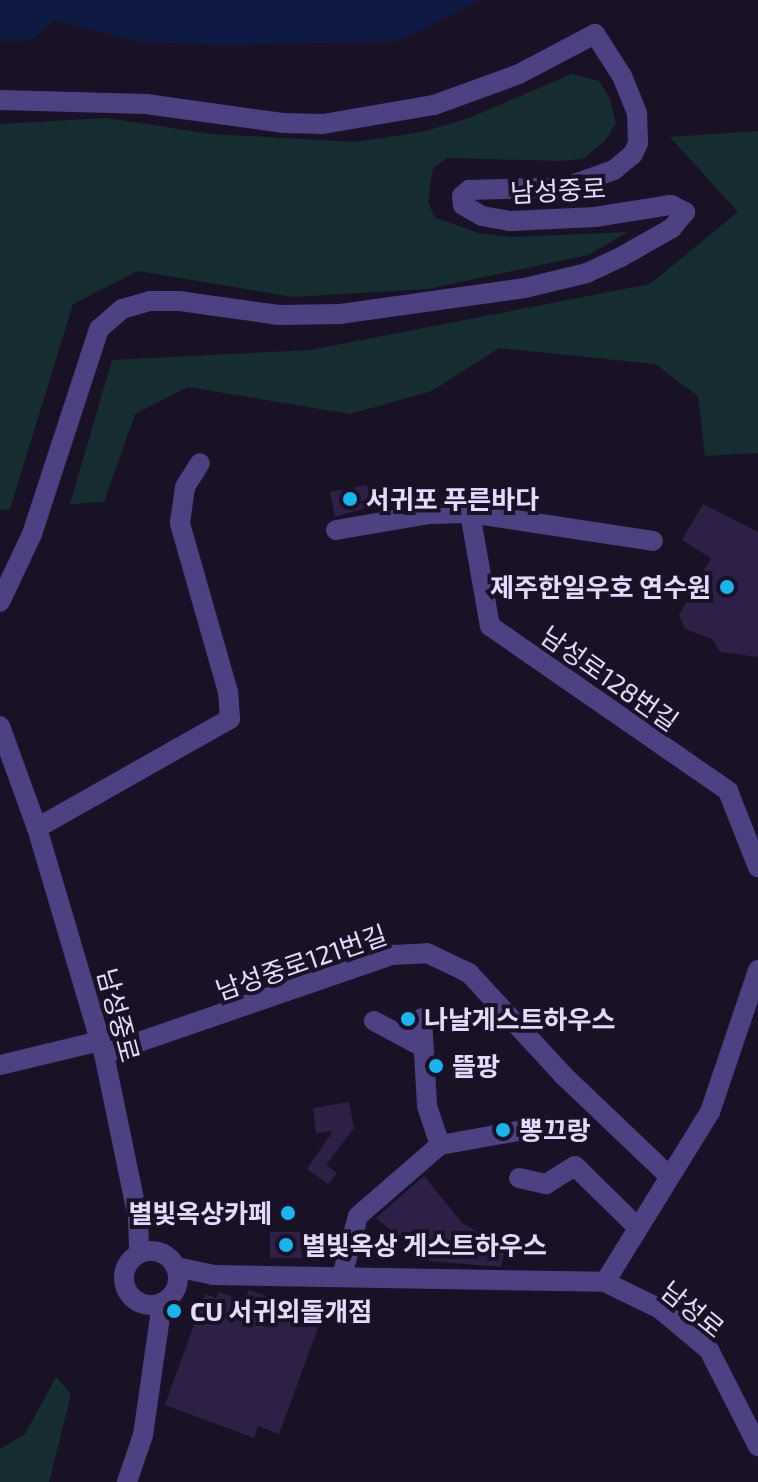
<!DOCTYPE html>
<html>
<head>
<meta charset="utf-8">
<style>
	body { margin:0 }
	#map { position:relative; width:758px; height:1482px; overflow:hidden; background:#191227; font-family:"Exo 2","Noto Sans KR",sans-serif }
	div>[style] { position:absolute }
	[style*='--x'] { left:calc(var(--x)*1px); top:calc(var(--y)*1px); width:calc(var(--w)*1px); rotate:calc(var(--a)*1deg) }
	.green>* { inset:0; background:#162d31 }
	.water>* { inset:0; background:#0f1a43 }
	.building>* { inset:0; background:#2e2047; transform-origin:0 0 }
	.minor>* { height:20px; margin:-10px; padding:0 10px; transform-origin:10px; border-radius:10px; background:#4e4182 }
	.minor>.ring { margin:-10px; padding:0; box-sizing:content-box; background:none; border:20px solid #4e4182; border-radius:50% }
	.dots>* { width:22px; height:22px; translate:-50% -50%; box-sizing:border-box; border:4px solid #191227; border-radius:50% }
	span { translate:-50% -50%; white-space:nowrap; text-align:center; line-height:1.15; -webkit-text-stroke:8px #191227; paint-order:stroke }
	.street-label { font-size:26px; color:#e4dbfc }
	.poi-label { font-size:26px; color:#e4dbfc; font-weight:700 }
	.left { translate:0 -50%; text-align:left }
	.right { translate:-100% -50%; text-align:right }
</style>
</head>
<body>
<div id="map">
	<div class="green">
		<i style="clip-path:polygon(572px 74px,599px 81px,610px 99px,616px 123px,605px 141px,583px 159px,560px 161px,447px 158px,433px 168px,428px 201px,434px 217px,478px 233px,512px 237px,628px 232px,588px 255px,428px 289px,293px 297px,138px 271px,73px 304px,10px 509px,0 510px,0 124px,106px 118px,212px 134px,354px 142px,422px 132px,469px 118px)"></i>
		<i style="clip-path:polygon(758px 131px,758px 453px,705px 456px,698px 396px,655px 364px,499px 348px,432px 391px,350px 414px,188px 387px,135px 414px,104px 502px,70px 504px,112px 360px,310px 350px,650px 284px,738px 212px,670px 137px)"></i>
		<i style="clip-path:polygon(56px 1377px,71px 1394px,49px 1482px,0 1482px,0 1449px,25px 1434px)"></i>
	</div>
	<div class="water">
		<i style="clip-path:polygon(0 0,480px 0,399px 41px,222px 45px,136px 41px,55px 20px,30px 41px,0 41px)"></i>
	</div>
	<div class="building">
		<i style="clip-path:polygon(367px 485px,371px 506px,335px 517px,330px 492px)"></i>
		<i style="clip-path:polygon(703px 504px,758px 532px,758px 657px,720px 652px,712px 639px,685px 629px,679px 615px,711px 558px,682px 540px)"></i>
		<i style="clip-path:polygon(349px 1102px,354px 1128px,326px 1165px,337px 1173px,328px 1184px,307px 1169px,333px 1131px,316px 1133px,313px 1108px)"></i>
		<i style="clip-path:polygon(424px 1176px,462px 1223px,505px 1247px,501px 1267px,429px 1261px,376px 1218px)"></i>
		<i style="left:270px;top:1232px;width:32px;height:26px"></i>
		<i style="clip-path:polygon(249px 1290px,322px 1317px,279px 1434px,258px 1426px,254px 1438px,165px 1405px,205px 1294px,216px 1298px,219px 1292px,244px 1301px)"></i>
	</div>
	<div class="minor">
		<i style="--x:0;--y:100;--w:146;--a:1.6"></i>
		<i style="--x:146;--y:104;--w:138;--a:7.9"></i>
		<i style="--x:283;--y:123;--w:40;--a:1.4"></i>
		<i style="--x:323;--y:124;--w:113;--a:-9.7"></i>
		<i style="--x:434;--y:105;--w:90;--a:-20"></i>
		<i style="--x:519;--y:74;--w:86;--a:-27.8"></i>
		<i style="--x:595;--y:34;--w:50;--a:57.3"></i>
		<i style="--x:622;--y:76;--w:40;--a:68"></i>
		<i style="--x:637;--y:113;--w:30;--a:88"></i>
		<i style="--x:638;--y:143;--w:12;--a:114"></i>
		<i style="--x:633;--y:154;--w:25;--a:140"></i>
		<i style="--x:614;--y:170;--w:51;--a:160.5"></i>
		<i style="--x:566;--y:187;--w:97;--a:178.2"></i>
		<i style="--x:469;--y:190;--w:9;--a:139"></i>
		<i style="--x:462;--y:196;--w:9;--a:84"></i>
		<i style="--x:463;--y:205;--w:22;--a:30"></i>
		<i style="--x:482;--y:216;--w:29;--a:10"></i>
		<i style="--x:511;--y:221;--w:84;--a:-2.7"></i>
		<i style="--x:595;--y:217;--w:77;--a:-9"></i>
		<i style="--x:671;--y:205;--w:16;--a:27"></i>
		<i style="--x:685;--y:212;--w:21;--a:129"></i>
		<i style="--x:672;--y:228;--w:59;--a:150.4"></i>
		<i style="--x:621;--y:257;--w:38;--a:155"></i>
		<i style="--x:587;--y:273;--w:64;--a:166.4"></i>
		<i style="--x:525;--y:288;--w:186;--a:172"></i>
		<i style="--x:341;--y:314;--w:62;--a:179.1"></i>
		<i style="--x:279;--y:315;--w:100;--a:-172"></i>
		<i style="--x:180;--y:301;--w:30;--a:180"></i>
		<i style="--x:150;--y:301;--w:29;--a:164"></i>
		<i style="--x:122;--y:309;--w:30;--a:139"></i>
		<i style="--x:99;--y:329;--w:216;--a:108.1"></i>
		<i style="--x:32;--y:534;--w:75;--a:115.2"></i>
		<i style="--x:470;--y:513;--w:185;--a:8.7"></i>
		<i style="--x:336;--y:530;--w:95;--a:-9.7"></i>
		<i style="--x:430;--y:514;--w:40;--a:-1.4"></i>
		<i style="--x:470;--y:513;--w:115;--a:80"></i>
		<i style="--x:490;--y:626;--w:290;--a:34.7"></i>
		<i style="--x:728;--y:791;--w:82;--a:68.5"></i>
		<i style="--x:0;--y:726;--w:109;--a:70.1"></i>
		<i style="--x:37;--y:828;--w:236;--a:73.5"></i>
		<i style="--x:104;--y:1054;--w:167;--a:78.3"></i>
		<i style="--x:138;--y:1218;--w:35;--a:88"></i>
		<i style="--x:37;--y:828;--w:222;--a:-29.5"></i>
		<i style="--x:230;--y:719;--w:27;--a:-94"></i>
		<i style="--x:228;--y:692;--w:176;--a:-105.9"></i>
		<i style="--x:180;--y:523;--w:36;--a:-82"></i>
		<i style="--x:185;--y:487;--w:28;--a:-58"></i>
		<i style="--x:422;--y:1018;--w:88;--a:86.7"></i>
		<i style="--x:427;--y:1106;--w:41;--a:71.6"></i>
		<i style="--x:374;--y:1021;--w:55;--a:28"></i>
		<i style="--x:104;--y:1054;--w:305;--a:-19"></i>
		<i style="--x:392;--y:955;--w:35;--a:-3"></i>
		<i style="--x:427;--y:953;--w:47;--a:25.5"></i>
		<i style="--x:469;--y:973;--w:139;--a:47.3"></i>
		<i style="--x:563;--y:1075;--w:146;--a:43.6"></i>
		<i style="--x:0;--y:1065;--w:103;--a:-13.5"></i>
		<i style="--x:519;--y:1178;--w:28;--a:13"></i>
		<i style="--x:546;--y:1184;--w:34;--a:-32"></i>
		<i style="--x:575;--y:1166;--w:88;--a:44.5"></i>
		<i class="ring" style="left:124px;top:1251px;width:34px;height:34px"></i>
		<i style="--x:176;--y:1267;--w:38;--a:12"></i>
		<i style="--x:213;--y:1275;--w:392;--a:1"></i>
		<i style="--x:605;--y:1282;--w:61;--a:26.1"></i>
		<i style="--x:660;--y:1309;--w:64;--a:39.9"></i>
		<i style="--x:709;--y:1350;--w:108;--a:63"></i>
		<i style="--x:342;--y:1276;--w:62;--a:-75.1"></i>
		<i style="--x:358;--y:1216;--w:108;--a:-40.9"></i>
		<i style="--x:440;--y:1145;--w:108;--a:-10.2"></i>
		<i style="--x:605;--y:1282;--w:200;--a:-58.3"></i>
		<i style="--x:710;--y:1112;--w:150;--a:-71.3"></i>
		<i style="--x:127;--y:1482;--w:50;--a:-71.2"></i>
		<i style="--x:143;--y:1435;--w:133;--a:-81.8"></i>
	</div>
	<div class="dots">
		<i style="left:350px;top:499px;background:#18b4eb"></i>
		<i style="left:727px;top:587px;background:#18b4eb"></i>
		<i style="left:408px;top:1019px;background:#18b4eb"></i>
		<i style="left:436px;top:1066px;background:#18b4eb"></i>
		<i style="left:503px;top:1130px;background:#18b4eb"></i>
		<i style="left:288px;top:1213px;background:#18b4eb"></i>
		<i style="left:286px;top:1245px;background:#18b4eb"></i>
		<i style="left:174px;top:1311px;background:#18b4eb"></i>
	</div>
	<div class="street-label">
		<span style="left:558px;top:190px;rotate:-3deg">남성중로</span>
		<span style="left:610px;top:678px;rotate:35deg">남성로128번길</span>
		<span style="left:301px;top:962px;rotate:-19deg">남성중로121번길</span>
		<span style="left:119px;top:1015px;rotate:75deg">남성중로</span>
		<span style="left:693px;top:1309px;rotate:39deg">남성로</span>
	</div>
	<div class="poi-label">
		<span class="left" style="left:366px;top:499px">서귀포 푸른바다</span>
		<span class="right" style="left:711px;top:587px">제주한일우호 연수원</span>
		<span class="left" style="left:424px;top:1019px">나날게스트하우스</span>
		<span class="left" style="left:452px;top:1066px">뜰팡</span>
		<span class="left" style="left:519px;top:1130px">뽕끄랑</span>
		<span class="right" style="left:272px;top:1213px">별빛옥상카페</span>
		<span class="left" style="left:302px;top:1245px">별빛옥상 게스트하우스</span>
		<span class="left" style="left:190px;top:1311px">CU 서귀외돌개점</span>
	</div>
</div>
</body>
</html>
